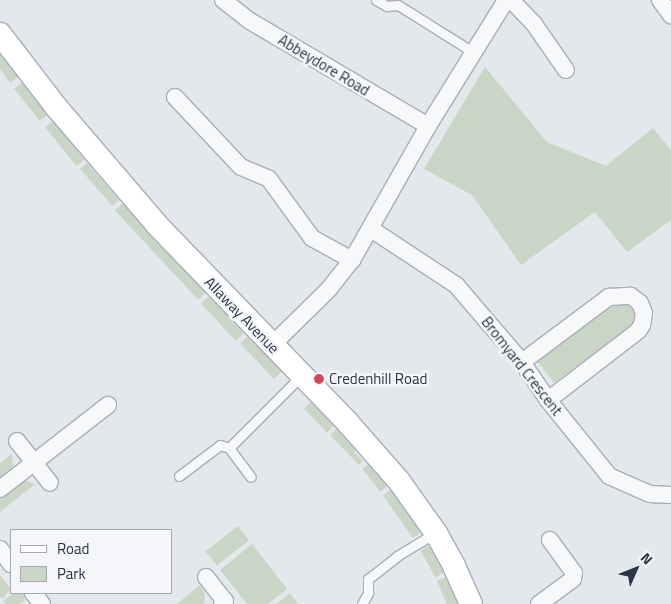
<!DOCTYPE html>
<html>
<head>
<meta charset="utf-8">
<style>
	body { margin:0 }
	#map { position:relative; width:671px; height:604px; overflow:hidden; background:#e4e7ec; font-family:"Titillium Web",sans-serif }
	div>[style] { position:absolute }
	[style*='--x'] { left:calc(var(--x)*1px); top:calc(var(--y)*1px); width:calc(var(--w)*1px); rotate:calc(var(--a)*1deg) }
	.green>* { inset:0; background:#c9d6c5; transform-origin:0 0 }
	.roads { filter:drop-shadow(1px 0 #a9aeb7) drop-shadow(-1px 0 #a9aeb7) drop-shadow(0 1px #a9aeb7) drop-shadow(0 -1px #a9aeb7) }
	.lane>* { height:9px; margin:-4.5px; padding:0 4.5px; transform-origin:4.5px; border-radius:4.5px; background:#f7f8fa }
	.street>* { height:16px; margin:-8px; padding:0 8px; transform-origin:8px; border-radius:8px; background:#f7f8fa }
	.secondary>* { height:22px; margin:-11px; padding:0 11px; transform-origin:11px; border-radius:11px; background:#fff }
	.dots>* { width:14px; height:14px; translate:-50% -50%; box-sizing:border-box; border:2px solid #f4f6f9; border-radius:50% }
	span { translate:-50% -50%; white-space:nowrap; text-align:center; line-height:1.15; -webkit-text-stroke:5px #f4f6f9; paint-order:stroke }
	.street-label { font-size:15px; color:#2b3445 }
	.poi-label { font-size:15px; color:#2b3445 }
	.left { translate:0 -50%; text-align:left }
	.legend { position:absolute; left:10px; top:529px; width:162px; height:65px; box-sizing:border-box; background:#f4f6f9; border:1px solid #a4a8b1; margin:0; padding:6px 9px; list-style:none; font-size:15px; color:#2b3445 }
	.legend li { display:flex; align-items:center; gap:10px; height:25px }
	.legend b { width:25px; border:1px solid #a4a8b1 }
	.north { position:absolute; left:611px; top:544px; width:50px; height:50px; -webkit-text-stroke:4px #f4f6f9; paint-order:stroke; rotate:46deg; font-size:14px; font-weight:700; line-height:20px; text-align:center; color:#2b3445 }
	.north::after { content:''; display:block; margin:auto; width:18px; height:22px; background:#2b3445; clip-path:polygon(50% 0,100% 100%,50% 72%,0 100%) }
</style>
</head>
<body>
<div id="map">
	<div class="green">
		<i style="clip-path:polygon(0 53px,18px 77px,10px 83px,0 69px)"></i>
		<i style="clip-path:polygon(485px 67px,547px 142px,606px 166px,653px 128px,671px 150px,671px 220px,627px 252px,595px 212px,521px 265px,472px 195px,424px 169px)"></i>
		<i style="left:23px;top:82px;width:41px;height:11px;rotate:52deg"></i>
		<i style="left:53px;top:121px;width:50px;height:10px;rotate:51deg"></i>
		<i style="left:87px;top:163px;width:49px;height:9px;rotate:49deg"></i>
		<i style="left:123px;top:203px;width:122px;height:11px;rotate:47deg"></i>
		<i style="left:209px;top:296px;width:51px;height:11px;rotate:47deg"></i>
		<i style="clip-path:polygon(617px 300px,635px 306px,637px 321px,554px 383px,537px 361px)"></i>
		<i style="left:248px;top:336px;width:49px;height:11px;rotate:46deg"></i>
		<i style="left:312px;top:401px;width:33px;height:11px;rotate:46deg"></i>
		<i style="clip-path:polygon(338px 427px,358px 448px,354px 452px,363px 461px,359px 465px,330px 435px)"></i>
		<i style="clip-path:polygon(12px 454px,13px 466px,0 479px,0 463px)"></i>
		<i style="left:371px;top:462px;width:29px;height:11px;rotate:52deg"></i>
		<i style="clip-path:polygon(24px 480px,35px 484px,0 512px,0 496px)"></i>
		<i style="left:392px;top:489px;width:52px;height:11px;rotate:55deg"></i>
		<i style="left:238px;top:526px;width:18px;height:41px;rotate:52deg"></i>
		<i style="clip-path:polygon(252px 544px,287px 589px,268px 604px,247px 604px,220px 570px)"></i>
		<i style="left:430px;top:545px;width:31px;height:11px;rotate:61deg"></i>
		<i style="clip-path:polygon(0 575px,11px 589px,2px 599px,0 596px)"></i>
		<i style="clip-path:polygon(447px 576px,456px 597px,458px 604px,447px 604px,437px 581px)"></i>
		<i style="clip-path:polygon(200px 585px,205px 594px,204px 604px,177px 604px)"></i>
		<i style="clip-path:polygon(14px 593px,25px 593px,24px 601px,21px 604px,6px 604px,3px 601px)"></i>
		<i style="clip-path:polygon(290px 593px,298px 604px,276px 604px)"></i>
	</div>
	<div class="roads">
		<div class="lane">
			<i style="--x:376;--y:0;--w:13;--a:29"></i>
			<i style="--x:387;--y:6;--w:11;--a:-5"></i>
			<i style="--x:398;--y:5;--w:89;--a:32.1"></i>
			<i style="--x:229;--y:448;--w:36;--a:53"></i>
			<i style="--x:179;--y:476;--w:51;--a:-37.1"></i>
			<i style="--x:220;--y:445;--w:9;--a:18"></i>
			<i style="--x:229;--y:448;--w:102;--a:-45"></i>
			<i style="--x:362;--y:604;--w:13;--a:-61"></i>
			<i style="--x:368;--y:593;--w:14;--a:-90"></i>
			<i style="--x:368;--y:579;--w:37;--a:-38"></i>
			<i style="--x:397;--y:556;--w:44;--a:-31.2"></i>
		</div>
		<div class="street">
			<i style="--x:223;--y:0;--w:34;--a:38"></i>
			<i style="--x:250;--y:21;--w:207;--a:30.5"></i>
			<i style="--x:511;--y:0;--w:33;--a:46"></i>
			<i style="--x:534;--y:24;--w:56;--a:55.2"></i>
			<i style="--x:660;--y:0;--w:19;--a:54"></i>
			<i style="--x:175;--y:97;--w:96;--a:46.7"></i>
			<i style="--x:241;--y:167;--w:30;--a:23"></i>
			<i style="--x:269;--y:179;--w:73;--a:53.9"></i>
			<i style="--x:312;--y:238;--w:46;--a:28.8"></i>
			<i style="--x:371;--y:229;--w:102;--a:33.4"></i>
			<i style="--x:456;--y:285;--w:101;--a:49.4"></i>
			<i style="--x:522;--y:362;--w:46;--a:55.6"></i>
			<i style="--x:548;--y:400;--w:97;--a:51.2"></i>
			<i style="--x:609;--y:476;--w:45;--a:23.7"></i>
			<i style="--x:650;--y:494;--w:21;--a:3"></i>
			<i style="--x:272;--y:345;--w:80;--a:-44.5"></i>
			<i style="--x:329;--y:289;--w:37;--a:-52"></i>
			<i style="--x:352;--y:260;--w:154;--a:-60.4"></i>
			<i style="--x:428;--y:126;--w:148;--a:-58.2"></i>
			<i style="--x:522;--y:362;--w:109;--a:-36.8"></i>
			<i style="--x:609;--y:297;--w:22;--a:-3"></i>
			<i style="--x:631;--y:296;--w:11;--a:38"></i>
			<i style="--x:640;--y:303;--w:11;--a:68"></i>
			<i style="--x:644;--y:313;--w:12;--a:99"></i>
			<i style="--x:642;--y:325;--w:7;--a:124"></i>
			<i style="--x:638;--y:331;--w:113;--a:142.5"></i>
			<i style="--x:17;--y:441;--w:53;--a:51.8"></i>
			<i style="--x:0;--y:489;--w:137;--a:-37.9"></i>
			<i style="--x:0;--y:549;--w:19;--a:54"></i>
			<i style="--x:206;--y:577;--w:31;--a:52"></i>
			<i style="--x:225;--y:601;--w:4;--a:135"></i>
			<i style="--x:33;--y:593;--w:14;--a:51"></i>
			<i style="--x:539;--y:604;--w:42;--a:-36.3"></i>
			<i style="--x:573;--y:579;--w:6;--a:-81"></i>
			<i style="--x:574;--y:573;--w:41;--a:-126"></i>
		</div>
		<div class="secondary">
			<i style="--x:0;--y:34;--w:93;--a:52.4"></i>
			<i style="--x:57;--y:108;--w:155;--a:49.4"></i>
			<i style="--x:158;--y:226;--w:274;--a:46"></i>
			<i style="--x:348;--y:423;--w:77;--a:48.7"></i>
			<i style="--x:399;--y:481;--w:64;--a:54.6"></i>
			<i style="--x:436;--y:533;--w:38;--a:61"></i>
			<i style="--x:454;--y:566;--w:42;--a:65.9"></i>
		</div>
	</div>
	<div class="dots">
		<i style="left:319px;top:379px;background:#d1495b"></i>
	</div>
	<div class="street-label">
		<span style="left:324px;top:65px;rotate:31deg">Abbeydore Road</span>
		<span style="left:242px;top:315px;rotate:46deg">Allaway Avenue</span>
		<span style="left:522px;top:366px;rotate:52deg">Bromyard Crescent</span>
	</div>
	<div class="poi-label">
		<span class="left" style="left:329px;top:379px">Credenhill Road</span>
	</div>
	<ul class="legend">
	<li><b style="height:6px;background:#fff"></b>Road</li>
	<li><b style="height:14px;background:#c9d6c5"></b>Park</li>
	</ul>
	<div class="north">N</div>
</div>
</body>
</html>
